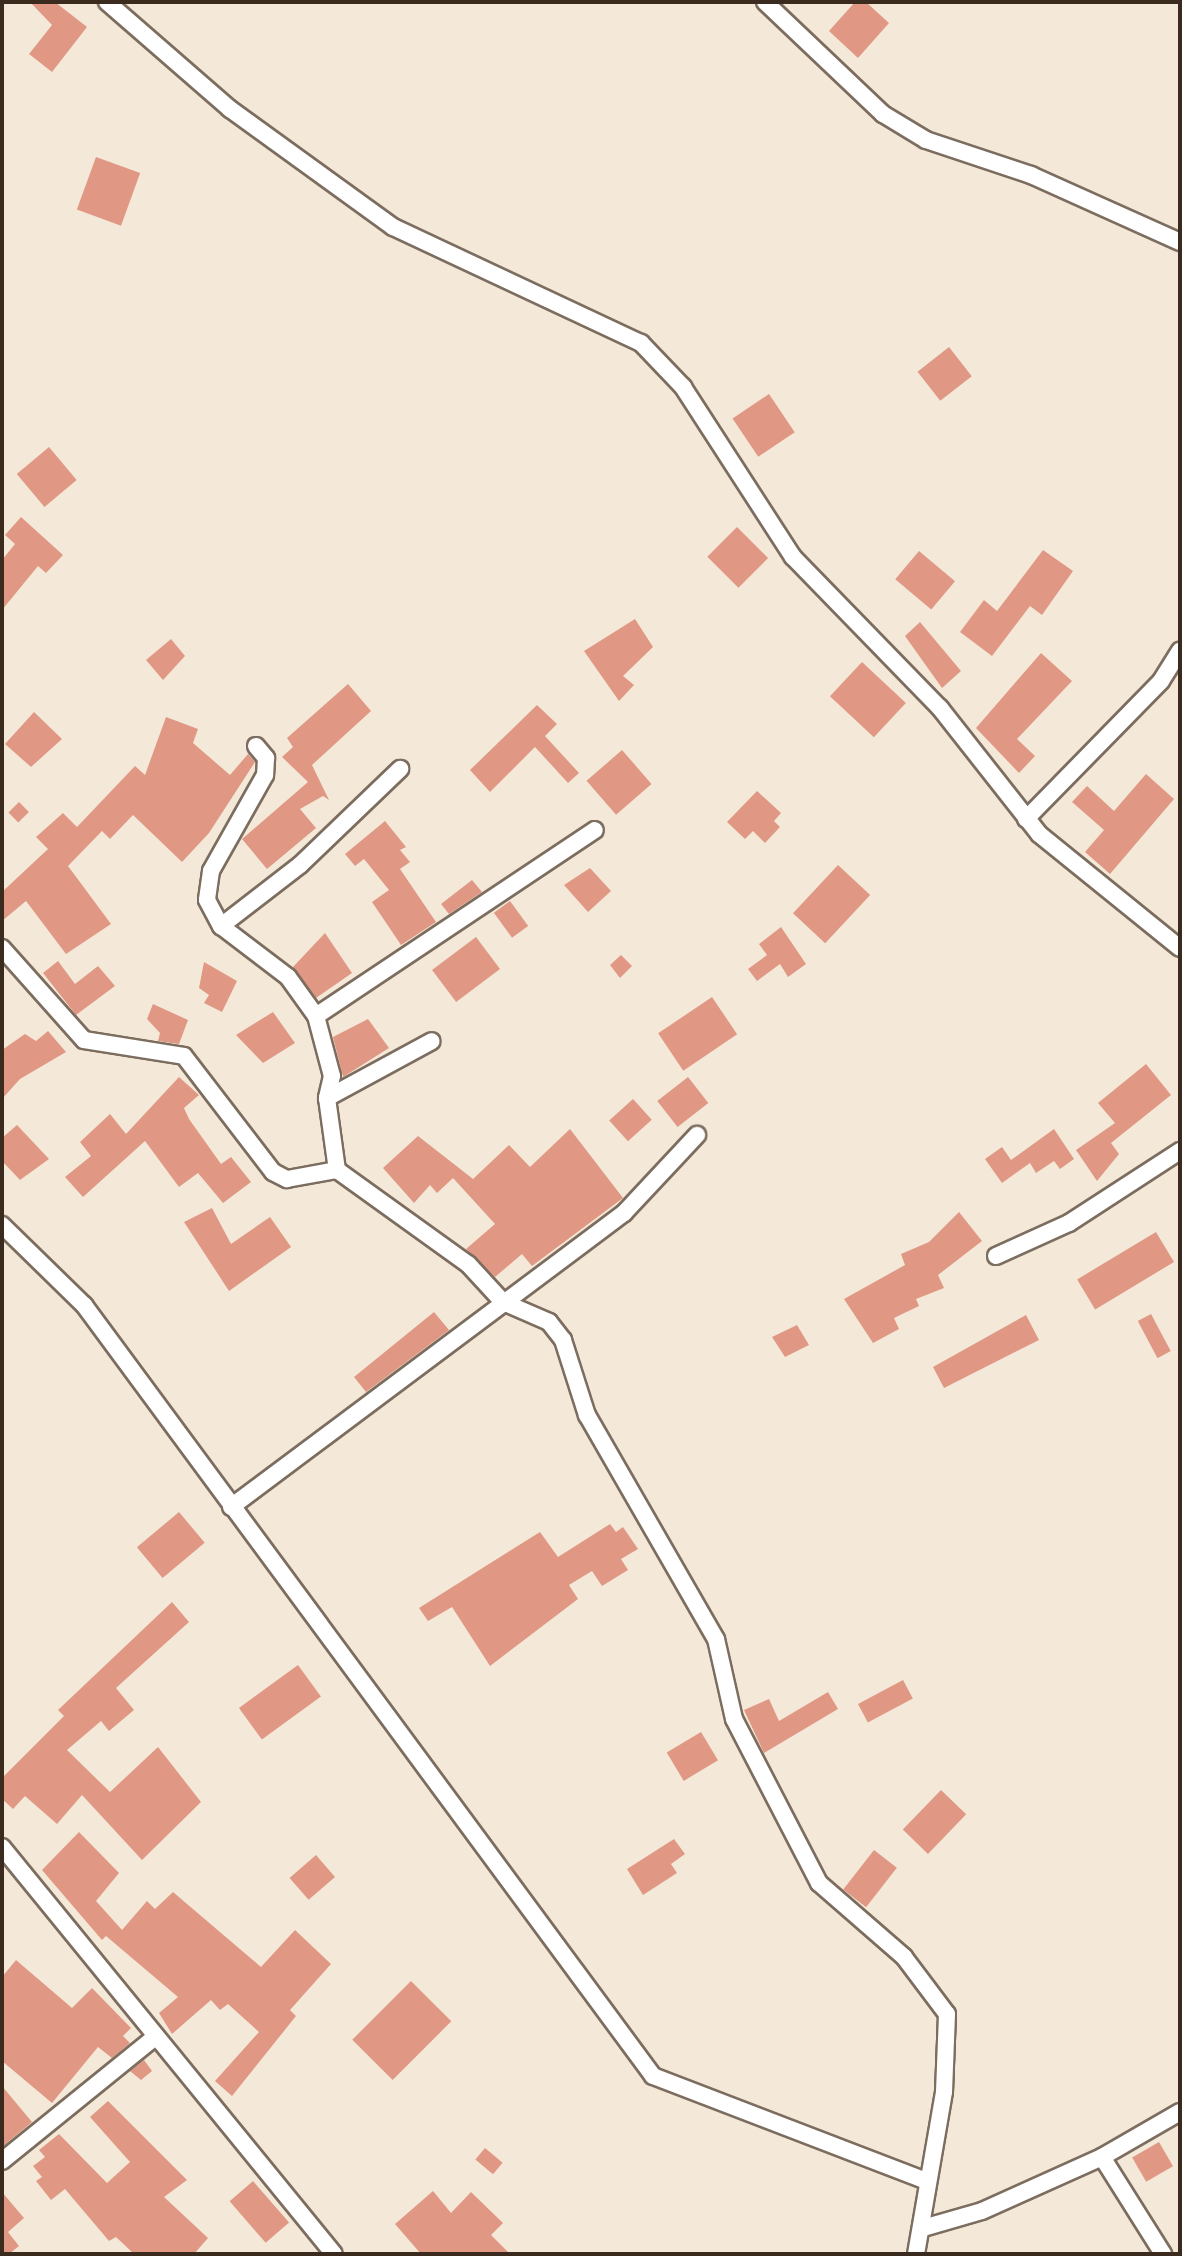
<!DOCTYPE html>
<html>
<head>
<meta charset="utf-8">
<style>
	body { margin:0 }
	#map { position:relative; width:1182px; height:2256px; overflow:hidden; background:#f4e9d8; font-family:"Playpen Sans",sans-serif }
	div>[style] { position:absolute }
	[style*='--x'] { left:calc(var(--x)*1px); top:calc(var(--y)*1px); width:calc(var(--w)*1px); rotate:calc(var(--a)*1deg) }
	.building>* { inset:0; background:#e09885; transform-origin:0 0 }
	.roads { filter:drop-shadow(2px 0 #7c6d5f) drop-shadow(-2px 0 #7c6d5f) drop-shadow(0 2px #7c6d5f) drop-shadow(0 -2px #7c6d5f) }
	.street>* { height:16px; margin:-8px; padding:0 8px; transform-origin:8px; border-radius:8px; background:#fff }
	span { translate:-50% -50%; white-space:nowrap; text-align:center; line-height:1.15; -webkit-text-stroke:8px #f6f6f2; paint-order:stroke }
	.frame { position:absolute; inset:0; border:4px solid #3b2a1e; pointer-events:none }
</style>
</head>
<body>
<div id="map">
	<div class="building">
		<i style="clip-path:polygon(30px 2px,55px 2px,87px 27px,52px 72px,29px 54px,52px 25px)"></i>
		<i style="clip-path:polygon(855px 2px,866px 2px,889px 23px,858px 58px,829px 31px)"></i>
		<i style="left:96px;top:157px;width:47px;height:56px;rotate:20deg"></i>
		<i style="left:949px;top:347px;width:37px;height:40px;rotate:52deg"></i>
		<i style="left:769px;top:394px;width:46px;height:44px;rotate:56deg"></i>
		<i style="left:49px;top:447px;width:43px;height:42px;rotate:50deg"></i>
		<i style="clip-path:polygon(21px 517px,63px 555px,46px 573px,38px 566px,2px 610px,2px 560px,15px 544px,5px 535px)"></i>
		<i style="left:737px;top:527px;width:44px;height:42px;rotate:45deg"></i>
		<i style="clip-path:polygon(1043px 550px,1073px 571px,1042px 615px,1030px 606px,992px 656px,960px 632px,984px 600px,997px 611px)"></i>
		<i style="left:919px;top:551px;width:47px;height:37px;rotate:40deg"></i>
		<i style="clip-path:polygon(635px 619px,653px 647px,623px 676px,634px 685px,619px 701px,584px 651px)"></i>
		<i style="clip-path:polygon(920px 622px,961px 671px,942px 688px,905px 636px)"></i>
		<i style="clip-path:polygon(171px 639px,185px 656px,163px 680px,146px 660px)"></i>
		<i style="clip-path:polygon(1041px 653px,1072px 681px,1017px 739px,1035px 756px,1019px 773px,976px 728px)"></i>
		<i style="left:862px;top:662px;width:60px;height:47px;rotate:43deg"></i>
		<i style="clip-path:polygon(348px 684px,371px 711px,312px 765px,329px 800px,323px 796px,300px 809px,316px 828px,267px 869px,242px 839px,308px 782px,282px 757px,293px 747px,287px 738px)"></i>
		<i style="clip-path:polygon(537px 705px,557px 724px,545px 736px,579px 773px,568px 783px,535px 747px,490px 792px,470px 770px)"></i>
		<i style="clip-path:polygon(34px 712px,62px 739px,31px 767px,5px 744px)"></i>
		<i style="clip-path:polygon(166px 717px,198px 729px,193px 743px,230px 775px,248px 754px,255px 762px,209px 833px,182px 862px,133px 815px,110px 839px,102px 831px,68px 866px,111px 924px,66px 954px,26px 901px,2px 921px,2px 892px,48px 849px,36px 837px,63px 813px,77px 827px,135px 766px,145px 775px)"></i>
		<i style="left:622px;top:750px;width:45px;height:47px;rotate:49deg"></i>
		<i style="clip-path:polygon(1146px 774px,1174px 799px,1110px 874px,1085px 852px,1104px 830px,1072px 802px,1087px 786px,1114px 811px)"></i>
		<i style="clip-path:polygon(757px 791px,781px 813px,774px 821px,780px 827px,765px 843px,753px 831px,745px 839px,727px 822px)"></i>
		<i style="left:19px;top:802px;width:14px;height:15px;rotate:45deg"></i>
		<i style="clip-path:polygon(385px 821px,406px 847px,400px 850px,410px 862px,400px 869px,436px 922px,401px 945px,372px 902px,389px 890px,364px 859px,355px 866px,345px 854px)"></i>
		<i style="left:838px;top:865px;width:44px;height:66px;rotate:43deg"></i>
		<i style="clip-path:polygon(590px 868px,611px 891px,588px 912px,564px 885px)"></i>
		<i style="clip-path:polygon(472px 880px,482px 892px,449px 914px,441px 904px)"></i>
		<i style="left:510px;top:901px;width:31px;height:20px;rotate:54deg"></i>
		<i style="clip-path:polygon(781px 927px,806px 964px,788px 977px,780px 964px,757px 981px,748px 969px,767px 955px,759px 944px)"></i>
		<i style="clip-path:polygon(325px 933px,352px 973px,316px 998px,293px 967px)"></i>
		<i style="left:476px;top:937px;width:40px;height:55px;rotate:53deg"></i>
		<i style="clip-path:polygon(621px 955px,632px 966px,620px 978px,610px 965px)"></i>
		<i style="clip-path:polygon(58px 961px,75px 984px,98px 966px,115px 986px,76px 1015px,43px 973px)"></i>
		<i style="clip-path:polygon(204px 962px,237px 981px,222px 1012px,204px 1003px,209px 995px,199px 988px)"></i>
		<i style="left:712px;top:997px;width:45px;height:65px;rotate:56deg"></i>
		<i style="clip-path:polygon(153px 1004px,188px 1020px,179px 1044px,158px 1041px,160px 1033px,147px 1019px)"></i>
		<i style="clip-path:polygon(273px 1012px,295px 1043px,263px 1063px,236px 1035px)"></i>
		<i style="clip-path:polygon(368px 1019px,389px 1048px,343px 1077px,333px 1037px)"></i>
		<i style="clip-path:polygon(48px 1031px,66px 1052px,20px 1079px,2px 1099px,2px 1050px,25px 1034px,36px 1041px)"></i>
		<i style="clip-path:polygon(1146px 1064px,1171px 1095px,1111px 1143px,1119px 1154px,1097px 1181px,1076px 1150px,1115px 1123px,1098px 1103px)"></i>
		<i style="clip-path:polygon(179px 1077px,199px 1095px,184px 1108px,189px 1119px,221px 1164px,231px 1157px,251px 1182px,223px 1203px,198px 1173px,179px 1187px,145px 1141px,83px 1197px,65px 1177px,91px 1156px,80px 1142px,110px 1114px,126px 1134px)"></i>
		<i style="left:688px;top:1077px;width:33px;height:39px;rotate:52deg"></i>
		<i style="left:633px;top:1099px;width:28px;height:32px;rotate:48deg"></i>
		<i style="clip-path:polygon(17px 1125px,49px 1159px,20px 1180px,2px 1161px,2px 1138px)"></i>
		<i style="clip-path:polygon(570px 1129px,623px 1198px,532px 1266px,522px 1254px,495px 1277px,466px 1249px,495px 1224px,453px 1178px,437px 1193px,430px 1185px,414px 1203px,383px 1168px,418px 1136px,473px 1179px,509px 1145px,530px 1167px)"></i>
		<i style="clip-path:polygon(1054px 1129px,1074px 1159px,1060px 1169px,1054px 1161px,1036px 1173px,1030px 1163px,1002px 1183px,985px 1159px,1002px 1147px,1011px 1160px)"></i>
		<i style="clip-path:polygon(212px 1208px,231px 1244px,270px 1217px,291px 1247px,229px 1291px,184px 1222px)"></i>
		<i style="clip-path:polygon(959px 1212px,982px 1241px,938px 1275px,944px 1288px,916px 1299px,919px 1306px,894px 1318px,899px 1329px,873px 1343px,844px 1299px,905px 1265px,901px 1254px,929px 1242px)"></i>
		<i style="left:1156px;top:1232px;width:35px;height:92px;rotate:59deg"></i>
		<i style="clip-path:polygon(434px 1312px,449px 1330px,366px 1392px,354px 1377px)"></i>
		<i style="left:1151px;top:1314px;width:42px;height:15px;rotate:62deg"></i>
		<i style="clip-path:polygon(1026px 1315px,1039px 1340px,944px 1388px,933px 1367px)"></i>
		<i style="clip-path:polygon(797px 1325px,809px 1345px,785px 1357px,772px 1337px)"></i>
		<i style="left:179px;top:1512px;width:40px;height:55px;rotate:50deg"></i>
		<i style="clip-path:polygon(610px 1524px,616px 1532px,623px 1527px,638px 1549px,621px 1559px,628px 1570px,602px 1586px,592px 1571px,569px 1585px,578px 1599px,490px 1666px,452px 1607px,428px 1621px,419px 1608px,540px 1532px,558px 1557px)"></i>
		<i style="clip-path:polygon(172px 1602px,189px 1622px,116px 1688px,134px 1710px,109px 1731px,101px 1721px,67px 1750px,110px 1792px,158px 1747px,201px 1802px,142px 1860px,82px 1795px,57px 1824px,25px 1796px,13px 1809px,2px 1799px,2px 1778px,64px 1716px,58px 1710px)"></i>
		<i style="left:298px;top:1665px;width:39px;height:73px;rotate:54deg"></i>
		<i style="left:903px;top:1680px;width:21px;height:51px;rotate:62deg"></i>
		<i style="clip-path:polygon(828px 1692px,838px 1709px,764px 1753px,744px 1710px,769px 1699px,779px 1721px)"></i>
		<i style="left:701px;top:1732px;width:33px;height:40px;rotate:59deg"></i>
		<i style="left:941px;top:1790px;width:35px;height:55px;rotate:44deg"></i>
		<i style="clip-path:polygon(79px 1832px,119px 1873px,96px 1901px,122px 1930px,147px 1901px,155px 1909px,173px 1892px,261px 1967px,295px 1930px,331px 1964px,290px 2010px,296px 2016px,232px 2096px,215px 2081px,259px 2032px,228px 2004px,220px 2010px,211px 2000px,172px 2034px,159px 2013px,178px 1997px,106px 1936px,102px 1940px,42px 1870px)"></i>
		<i style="clip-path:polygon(674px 1839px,685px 1854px,671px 1864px,677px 1873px,643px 1895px,627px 1869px)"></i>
		<i style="left:874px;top:1850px;width:29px;height:50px;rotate:38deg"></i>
		<i style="left:316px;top:1855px;width:29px;height:35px;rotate:49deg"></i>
		<i style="clip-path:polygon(16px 1960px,72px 2008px,92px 1988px,131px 2028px,123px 2036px,130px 2043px,112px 2058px,98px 2047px,52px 2103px,2px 2061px,2px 1977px)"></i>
		<i style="left:411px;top:1981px;width:57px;height:83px;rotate:45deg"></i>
		<i style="clip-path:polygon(144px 2060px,152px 2071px,141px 2080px,130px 2071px)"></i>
		<i style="clip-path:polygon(2px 2086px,32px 2122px,2px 2147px)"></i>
		<i style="clip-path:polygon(108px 2101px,187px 2180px,164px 2197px,208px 2238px,194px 2254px,134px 2254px,116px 2237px,109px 2241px,65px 2189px,51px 2200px,36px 2181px,42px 2177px,33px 2166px,45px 2157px,39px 2150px,59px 2134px,107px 2183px,130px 2162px,90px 2117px)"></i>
		<i style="left:1159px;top:2142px;width:28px;height:31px;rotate:60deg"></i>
		<i style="left:485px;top:2148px;width:23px;height:15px;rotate:40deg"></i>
		<i style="left:253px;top:2181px;width:55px;height:31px;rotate:49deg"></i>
		<i style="clip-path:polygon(433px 2191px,451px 2213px,471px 2192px,503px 2223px,491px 2235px,510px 2254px,421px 2254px,395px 2224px)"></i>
		<i style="clip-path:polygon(2px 2192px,24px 2218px,8px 2232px,19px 2246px,9px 2254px,2px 2254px)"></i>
	</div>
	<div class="roads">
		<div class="street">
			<i style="--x:107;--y:2;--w:163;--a:41"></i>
			<i style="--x:230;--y:109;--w:201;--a:35.9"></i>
			<i style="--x:393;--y:227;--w:274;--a:25.1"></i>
			<i style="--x:641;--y:343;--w:61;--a:46.3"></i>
			<i style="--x:683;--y:387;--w:202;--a:57.1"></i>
			<i style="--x:793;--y:557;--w:211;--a:45.8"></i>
			<i style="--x:940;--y:708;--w:160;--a:51.8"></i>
			<i style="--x:1039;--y:834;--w:181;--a:39"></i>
			<i style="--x:765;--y:2;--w:163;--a:43.5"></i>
			<i style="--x:883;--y:114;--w:50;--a:31.2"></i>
			<i style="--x:926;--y:140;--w:111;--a:18.4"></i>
			<i style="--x:1031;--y:175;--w:163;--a:24.2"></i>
			<i style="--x:256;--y:746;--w:16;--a:50"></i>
			<i style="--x:266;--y:758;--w:17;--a:93"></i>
			<i style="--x:265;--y:775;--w:110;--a:119.4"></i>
			<i style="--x:211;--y:871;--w:29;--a:98"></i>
			<i style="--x:207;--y:900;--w:30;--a:62"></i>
			<i style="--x:221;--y:926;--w:84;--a:37.3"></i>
			<i style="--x:288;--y:977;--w:48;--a:54.3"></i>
			<i style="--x:316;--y:1016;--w:62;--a:75.1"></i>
			<i style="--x:332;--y:1076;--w:23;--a:103"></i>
			<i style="--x:327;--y:1098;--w:73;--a:82.1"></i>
			<i style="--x:1026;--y:819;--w:193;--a:-45.6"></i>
			<i style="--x:1161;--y:681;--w:36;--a:-58"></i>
			<i style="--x:221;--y:926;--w:100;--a:-37.7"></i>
			<i style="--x:300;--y:865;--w:139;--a:-43.8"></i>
			<i style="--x:2;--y:948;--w:123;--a:48.3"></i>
			<i style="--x:84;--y:1040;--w:101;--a:9.1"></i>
			<i style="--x:184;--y:1056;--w:146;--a:52.5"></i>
			<i style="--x:273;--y:1172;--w:16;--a:27"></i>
			<i style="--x:287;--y:1179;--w:51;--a:-10.2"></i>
			<i style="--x:337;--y:1170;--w:161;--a:35.7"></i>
			<i style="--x:468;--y:1264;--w:52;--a:47.4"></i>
			<i style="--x:503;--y:1302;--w:50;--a:23.5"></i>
			<i style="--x:549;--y:1322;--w:23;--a:52"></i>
			<i style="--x:563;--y:1340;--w:79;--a:72.3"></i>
			<i style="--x:587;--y:1415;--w:258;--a:60.1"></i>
			<i style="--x:716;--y:1639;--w:82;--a:77.3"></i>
			<i style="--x:734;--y:1719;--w:185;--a:62.6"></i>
			<i style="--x:819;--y:1883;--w:113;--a:41"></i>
			<i style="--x:904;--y:1957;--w:71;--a:53"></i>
			<i style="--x:947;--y:2014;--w:78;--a:92.2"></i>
			<i style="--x:944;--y:2092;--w:164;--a:99.8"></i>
			<i style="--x:316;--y:1016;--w:335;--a:-33.7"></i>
			<i style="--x:327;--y:1098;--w:119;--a:-28.5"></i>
			<i style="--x:2;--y:1225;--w:115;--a:44.3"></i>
			<i style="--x:84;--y:1305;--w:958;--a:53.57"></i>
			<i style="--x:653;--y:2076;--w:293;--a:21"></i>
			<i style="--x:996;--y:1256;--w:80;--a:-24.3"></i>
			<i style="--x:1069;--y:1223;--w:132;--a:-33"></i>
			<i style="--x:231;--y:1507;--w:491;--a:-36.8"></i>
			<i style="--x:624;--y:1213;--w:107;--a:-46.9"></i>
			<i style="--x:2;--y:1847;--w:525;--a:50.8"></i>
			<i style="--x:1102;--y:2157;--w:115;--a:57.8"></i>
			<i style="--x:2;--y:2161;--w:197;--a:-39"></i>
			<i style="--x:923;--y:2228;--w:61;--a:-16.1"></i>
			<i style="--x:982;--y:2211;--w:132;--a:-24.2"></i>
			<i style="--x:1102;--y:2157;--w:90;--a:-30"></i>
		</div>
	</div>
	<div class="frame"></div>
</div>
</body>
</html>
